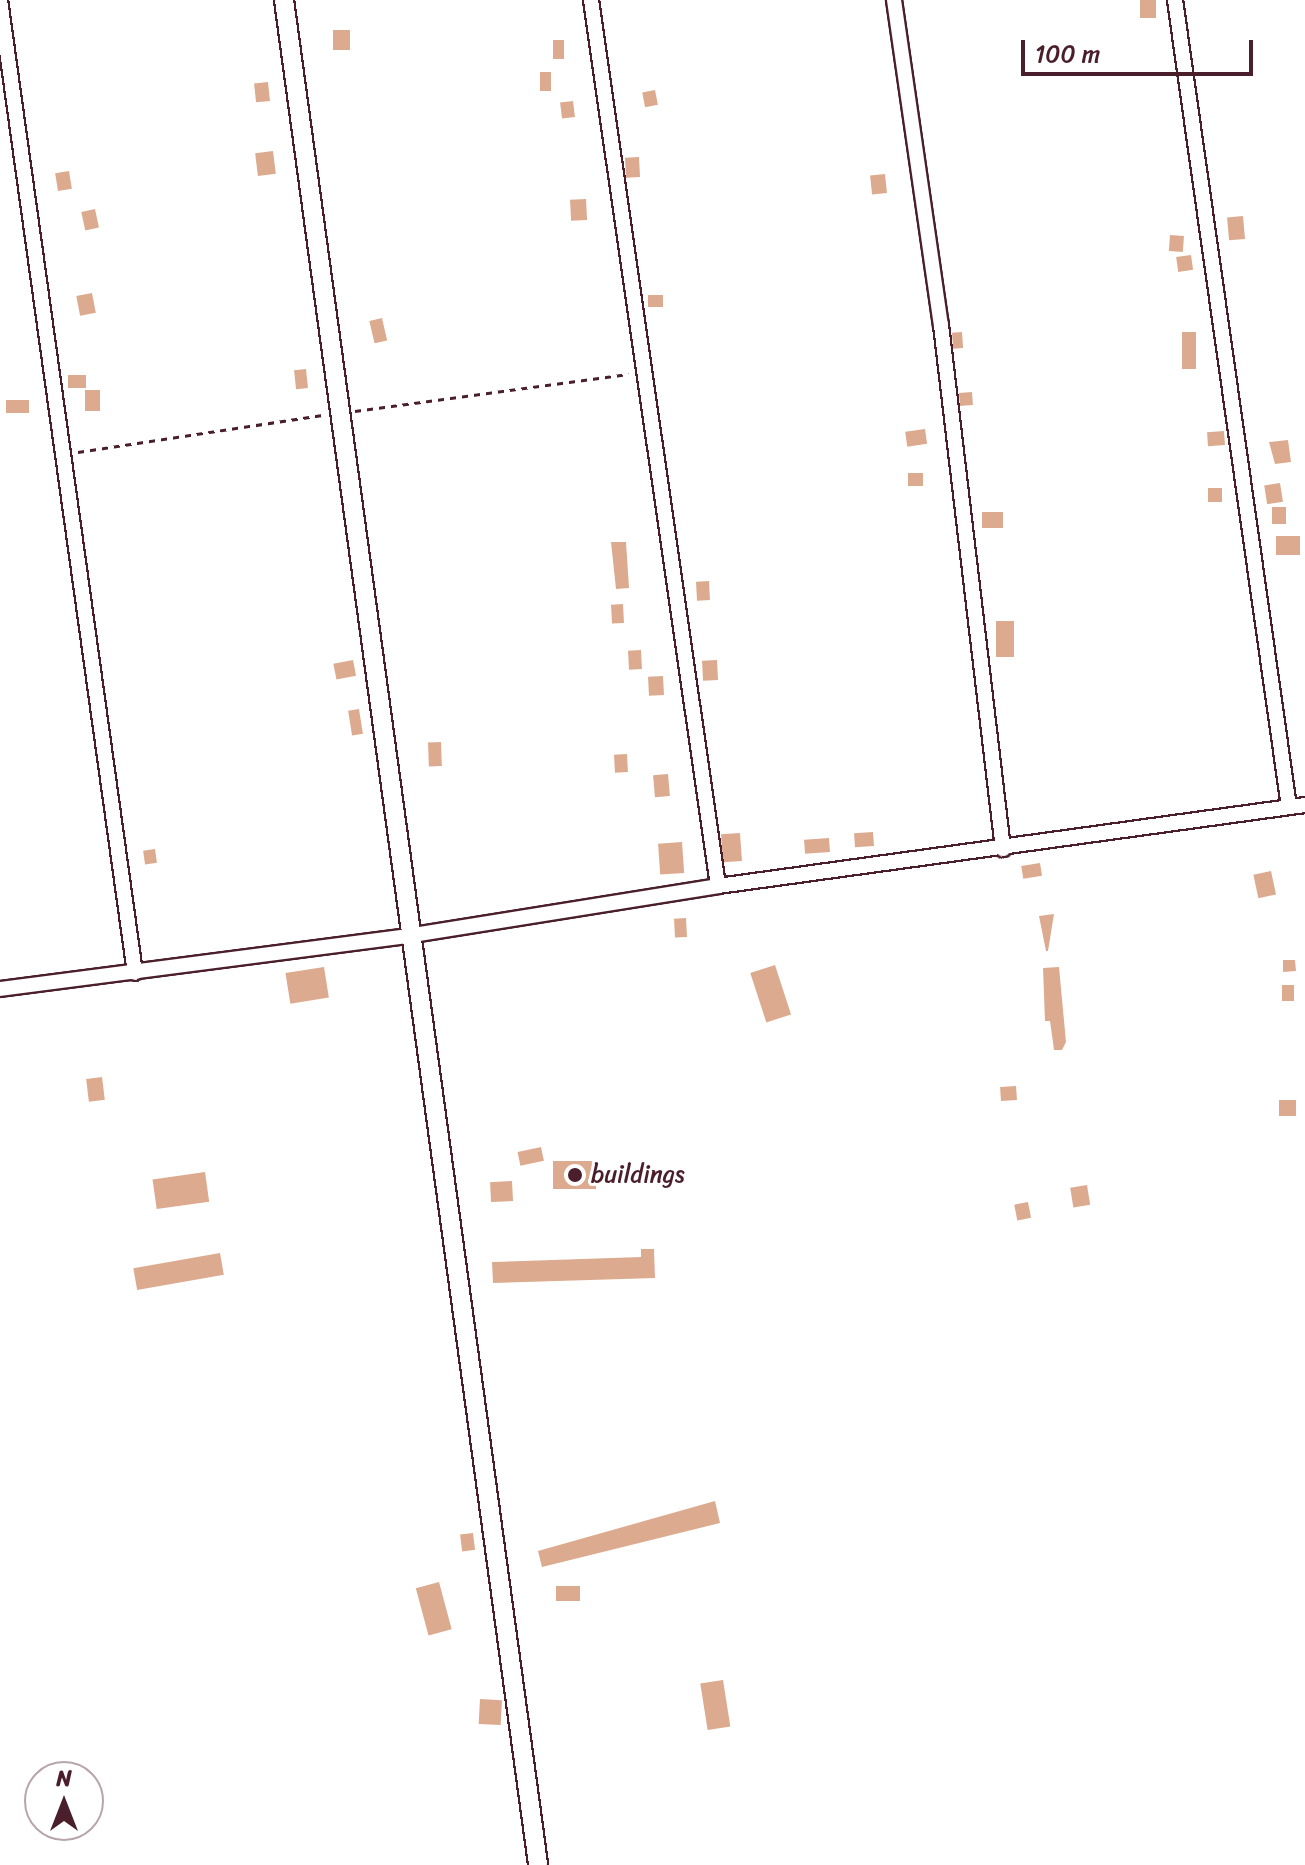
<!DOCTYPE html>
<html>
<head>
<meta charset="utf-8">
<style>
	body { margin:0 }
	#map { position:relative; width:1305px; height:1865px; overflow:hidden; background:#fff; font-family:Sriracha,sans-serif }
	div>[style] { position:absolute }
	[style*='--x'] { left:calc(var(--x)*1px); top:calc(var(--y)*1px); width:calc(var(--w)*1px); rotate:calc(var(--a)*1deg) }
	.building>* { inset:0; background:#dcab8f; transform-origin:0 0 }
	.path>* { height:3px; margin-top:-1.5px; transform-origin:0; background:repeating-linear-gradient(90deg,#4a1f2b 0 6px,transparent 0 12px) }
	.roads { filter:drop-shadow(2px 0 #4a1f2b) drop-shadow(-2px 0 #4a1f2b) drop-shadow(0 2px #4a1f2b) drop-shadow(0 -2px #4a1f2b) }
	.minor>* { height:14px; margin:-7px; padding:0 7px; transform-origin:7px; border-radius:7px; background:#fff }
	.tertiary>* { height:18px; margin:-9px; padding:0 9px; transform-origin:9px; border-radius:9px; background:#fff }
	.dots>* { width:22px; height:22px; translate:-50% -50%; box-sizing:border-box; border:4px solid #fff; border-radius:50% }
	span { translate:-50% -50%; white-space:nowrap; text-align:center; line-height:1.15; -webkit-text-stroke:6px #fff; paint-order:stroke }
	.poi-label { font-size:24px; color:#4a1f2b }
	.left { translate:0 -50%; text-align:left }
	.north { position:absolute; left:24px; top:1761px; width:80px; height:80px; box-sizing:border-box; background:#fff; border:2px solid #b7a5aa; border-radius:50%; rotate:0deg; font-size:22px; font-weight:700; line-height:32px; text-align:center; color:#4a1f2b }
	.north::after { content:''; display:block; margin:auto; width:28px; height:36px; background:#4a1f2b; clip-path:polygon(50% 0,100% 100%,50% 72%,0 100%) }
	.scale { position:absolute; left:1021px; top:40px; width:232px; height:36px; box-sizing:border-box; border:4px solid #4a1f2b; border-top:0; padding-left:10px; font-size:24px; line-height:28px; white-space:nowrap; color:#4a1f2b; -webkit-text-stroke:6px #fff; paint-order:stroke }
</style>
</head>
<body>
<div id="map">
	<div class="building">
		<i style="left:1140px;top:0;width:16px;height:18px"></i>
		<i style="left:333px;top:30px;width:17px;height:20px"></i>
		<i style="left:553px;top:40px;width:11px;height:19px"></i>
		<i style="left:540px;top:72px;width:11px;height:19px"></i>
		<i style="left:268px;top:82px;width:19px;height:14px;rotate:84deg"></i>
		<i style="left:655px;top:90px;width:15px;height:13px;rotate:79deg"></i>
		<i style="left:573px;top:101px;width:16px;height:13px;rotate:83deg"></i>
		<i style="left:273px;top:151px;width:23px;height:18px;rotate:83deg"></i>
		<i style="left:639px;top:157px;width:20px;height:14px;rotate:87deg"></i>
		<i style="left:69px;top:171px;width:18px;height:14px;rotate:81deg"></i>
		<i style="left:885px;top:174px;width:19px;height:15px;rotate:84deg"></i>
		<i style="left:586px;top:199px;width:21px;height:16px;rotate:87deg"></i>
		<i style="left:95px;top:209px;width:19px;height:14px;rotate:78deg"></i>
		<i style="left:1243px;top:216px;width:23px;height:16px;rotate:85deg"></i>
		<i style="left:1170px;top:235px;width:14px;height:16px;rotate:4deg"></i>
		<i style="left:1191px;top:255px;width:15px;height:15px;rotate:82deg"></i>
		<i style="left:92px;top:293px;width:20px;height:16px;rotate:79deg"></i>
		<i style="left:663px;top:295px;width:12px;height:15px;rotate:90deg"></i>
		<i style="left:382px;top:318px;width:23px;height:13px;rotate:77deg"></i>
		<i style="left:962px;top:332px;width:16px;height:10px;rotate:86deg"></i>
		<i style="left:1182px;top:332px;width:14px;height:37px"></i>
		<i style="left:306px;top:369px;width:19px;height:12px;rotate:84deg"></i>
		<i style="left:68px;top:375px;width:18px;height:13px"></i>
		<i style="left:85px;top:390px;width:15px;height:21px"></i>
		<i style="left:972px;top:392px;width:13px;height:13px;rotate:86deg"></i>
		<i style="left:6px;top:400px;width:23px;height:13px"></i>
		<i style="left:925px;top:429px;width:15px;height:20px;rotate:82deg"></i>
		<i style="left:1224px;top:431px;width:14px;height:17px;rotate:86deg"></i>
		<i style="clip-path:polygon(1288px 440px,1291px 462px,1275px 464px,1269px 442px)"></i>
		<i style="left:908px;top:473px;width:15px;height:13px"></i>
		<i style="left:1280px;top:483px;width:19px;height:16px;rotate:81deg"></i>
		<i style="left:1208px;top:488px;width:14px;height:14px"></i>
		<i style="left:1272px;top:507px;width:14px;height:17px"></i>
		<i style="left:1003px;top:512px;width:16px;height:21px;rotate:90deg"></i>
		<i style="left:1276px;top:536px;width:24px;height:19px"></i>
		<i style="clip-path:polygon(611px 542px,626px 542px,629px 588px,616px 589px)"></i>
		<i style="left:709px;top:581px;width:19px;height:13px;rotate:87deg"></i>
		<i style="left:623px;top:604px;width:19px;height:12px;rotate:87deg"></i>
		<i style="left:996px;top:621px;width:18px;height:36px"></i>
		<i style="left:641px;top:650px;width:19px;height:13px;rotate:87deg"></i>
		<i style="left:353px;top:660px;width:16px;height:20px;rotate:79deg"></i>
		<i style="left:717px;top:660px;width:20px;height:15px;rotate:87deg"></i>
		<i style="left:663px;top:676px;width:19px;height:15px;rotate:87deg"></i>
		<i style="left:359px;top:709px;width:25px;height:11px;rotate:81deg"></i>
		<i style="left:441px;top:742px;width:24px;height:13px;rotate:88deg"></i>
		<i style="left:627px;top:754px;width:18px;height:13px;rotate:87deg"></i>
		<i style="left:668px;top:774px;width:22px;height:15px;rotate:85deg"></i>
		<i style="left:873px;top:832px;width:14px;height:19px;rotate:86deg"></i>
		<i style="left:740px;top:833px;width:28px;height:19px;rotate:86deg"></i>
		<i style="left:829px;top:838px;width:14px;height:25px;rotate:86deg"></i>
		<i style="left:682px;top:842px;width:31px;height:24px;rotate:86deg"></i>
		<i style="left:155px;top:849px;width:14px;height:12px;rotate:82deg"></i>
		<i style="left:1040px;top:863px;width:13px;height:19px;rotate:81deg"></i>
		<i style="left:1271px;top:871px;width:24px;height:18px;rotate:78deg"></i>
		<i style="clip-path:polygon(1054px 914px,1048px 951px,1046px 951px,1039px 916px)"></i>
		<i style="left:686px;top:918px;width:19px;height:12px;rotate:87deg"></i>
		<i style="clip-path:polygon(1283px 960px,1295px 960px,1296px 971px,1283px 972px)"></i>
		<i style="left:775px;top:965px;width:52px;height:26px;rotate:72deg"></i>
		<i style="left:324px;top:967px;width:31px;height:39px;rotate:81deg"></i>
		<i style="clip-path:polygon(1059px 967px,1066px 1042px,1062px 1050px,1054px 1050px,1050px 1021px,1045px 1021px,1043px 968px)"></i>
		<i style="left:1282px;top:985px;width:12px;height:16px"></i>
		<i style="left:102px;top:1077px;width:23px;height:16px;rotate:83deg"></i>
		<i style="left:1016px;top:1086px;width:14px;height:16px;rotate:86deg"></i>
		<i style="left:1279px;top:1100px;width:17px;height:16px"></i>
		<i style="left:541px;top:1147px;width:14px;height:24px;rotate:78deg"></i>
		<i style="left:553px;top:1161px;width:43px;height:28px"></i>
		<i style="left:205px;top:1172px;width:30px;height:53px;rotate:82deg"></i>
		<i style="left:512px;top:1181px;width:20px;height:22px;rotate:87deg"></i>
		<i style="left:1087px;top:1185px;width:20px;height:17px;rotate:81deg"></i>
		<i style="left:1028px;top:1202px;width:16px;height:14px;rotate:79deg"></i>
		<i style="clip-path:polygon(641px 1249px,654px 1249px,655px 1278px,493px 1283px,492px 1262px,641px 1257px)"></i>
		<i style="left:220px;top:1253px;width:22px;height:88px;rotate:80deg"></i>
		<i style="clip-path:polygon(715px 1501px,720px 1523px,542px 1567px,538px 1551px)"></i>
		<i style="left:473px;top:1533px;width:17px;height:13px;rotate:83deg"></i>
		<i style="left:439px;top:1582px;width:49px;height:24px;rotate:75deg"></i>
		<i style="left:556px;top:1586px;width:24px;height:15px"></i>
		<i style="left:723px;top:1680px;width:47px;height:23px;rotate:81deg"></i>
		<i style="left:480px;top:1699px;width:22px;height:25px;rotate:3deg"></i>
	</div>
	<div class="path">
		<i style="--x:355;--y:411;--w:276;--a:-7.7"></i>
		<i style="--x:78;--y:452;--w:249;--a:-8.6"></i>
	</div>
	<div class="roads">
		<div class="minor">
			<i style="--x:0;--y:0;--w:982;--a:82.1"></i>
			<i style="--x:591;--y:0;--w:895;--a:81.84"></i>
			<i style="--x:894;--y:0;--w:328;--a:81.8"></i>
			<i style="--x:941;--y:325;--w:528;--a:83.25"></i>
			<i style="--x:1175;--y:0;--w:815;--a:81.96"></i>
			<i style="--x:0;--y:989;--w:417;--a:-7.4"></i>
			<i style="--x:413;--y:935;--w:309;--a:-9.1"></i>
			<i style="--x:718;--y:886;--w:593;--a:-7.86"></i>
		</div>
		<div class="tertiary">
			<i style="--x:284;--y:0;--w:1882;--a:82.24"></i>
		</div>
	</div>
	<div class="dots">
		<i style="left:575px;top:1175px;background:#4a1f2b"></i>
	</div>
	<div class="poi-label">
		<span class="left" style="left:591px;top:1175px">buildings</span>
	</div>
	<div class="north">N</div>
	<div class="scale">100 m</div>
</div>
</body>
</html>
